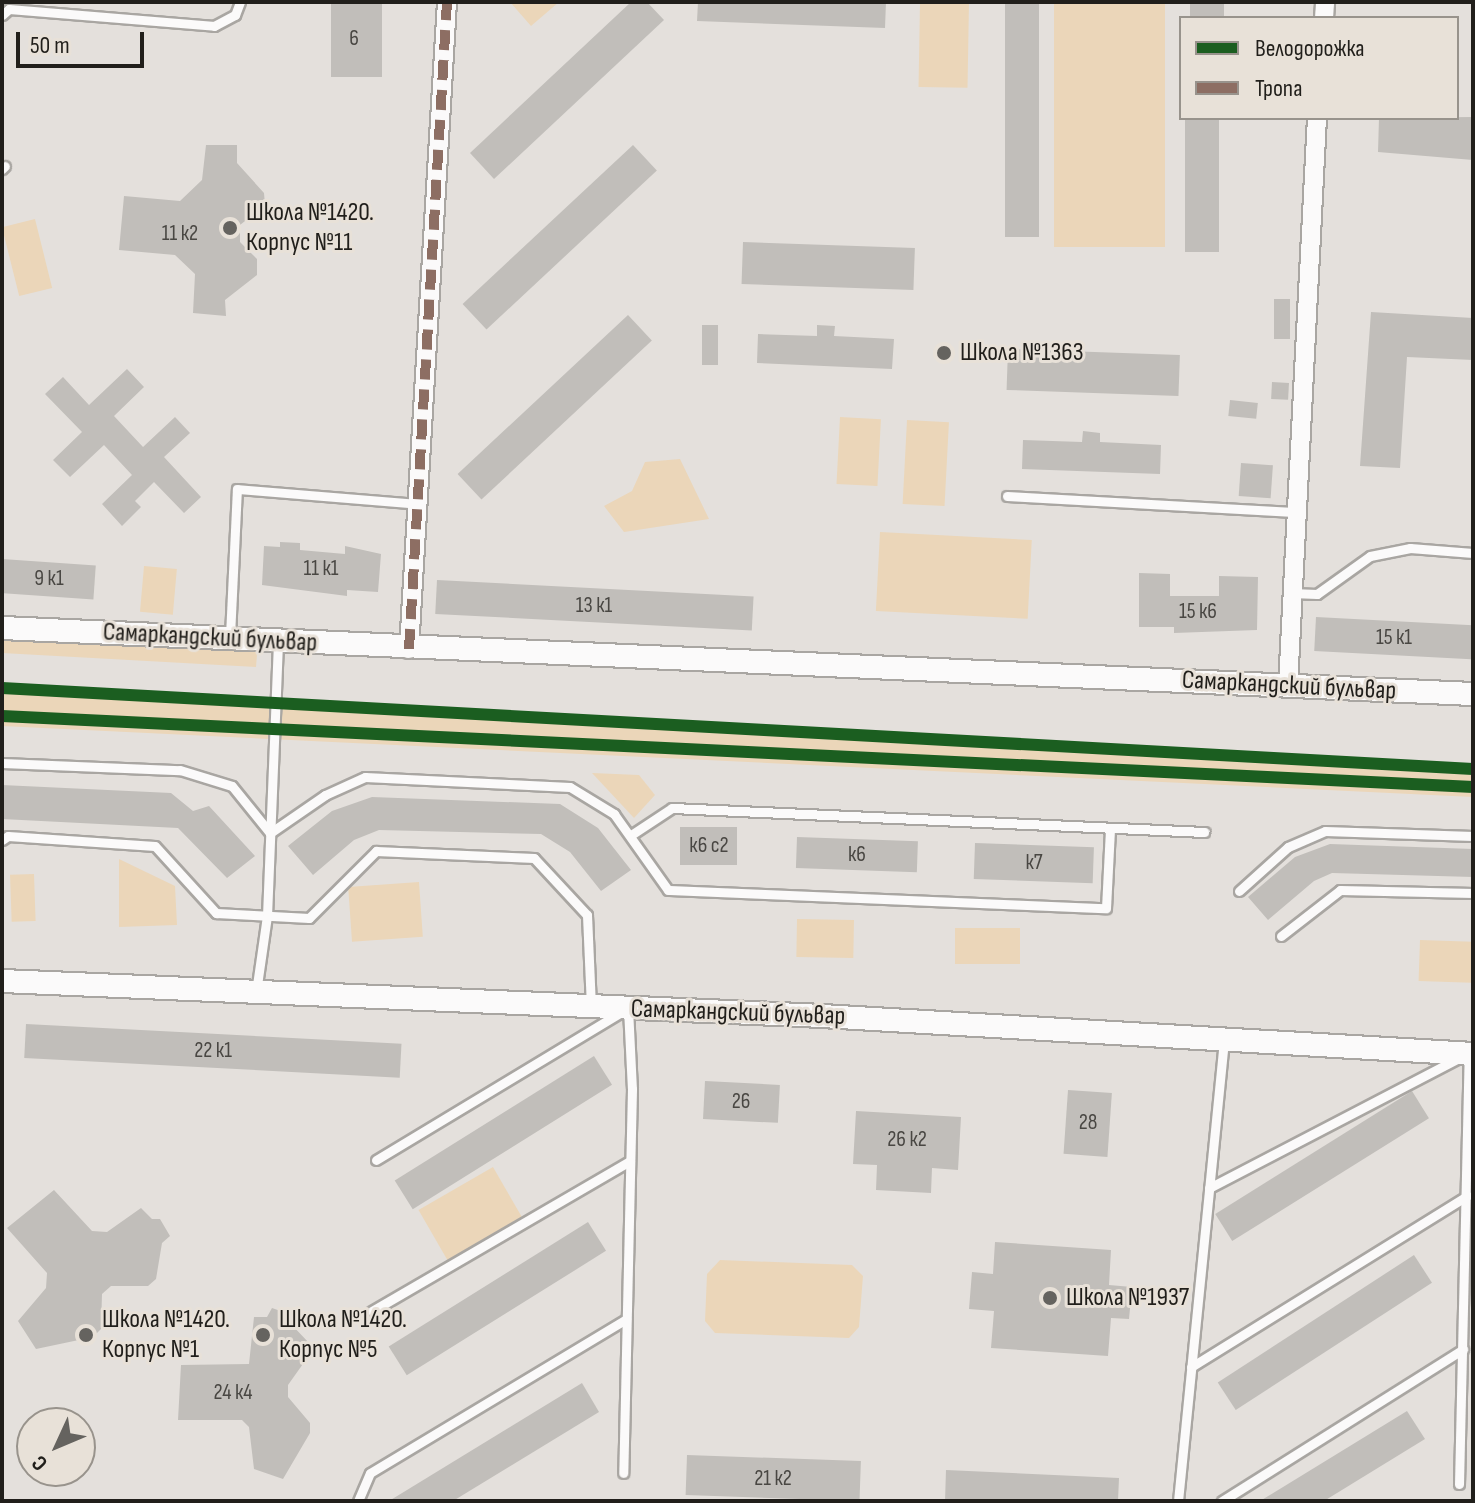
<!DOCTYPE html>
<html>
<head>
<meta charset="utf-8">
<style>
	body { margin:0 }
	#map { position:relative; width:1475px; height:1503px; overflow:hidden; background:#e4e0dc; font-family:"Sofia Sans Condensed",sans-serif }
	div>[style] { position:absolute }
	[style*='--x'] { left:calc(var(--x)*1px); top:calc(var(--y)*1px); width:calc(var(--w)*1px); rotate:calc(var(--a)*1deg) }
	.green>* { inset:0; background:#ebd6b9; transform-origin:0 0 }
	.building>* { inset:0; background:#c1beba; transform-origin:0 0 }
	.roads { filter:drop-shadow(2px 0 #a9a6a2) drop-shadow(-2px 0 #a9a6a2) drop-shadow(0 2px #a9a6a2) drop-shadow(0 -2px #a9a6a2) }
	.service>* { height:9px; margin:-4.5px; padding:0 4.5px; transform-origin:4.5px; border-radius:4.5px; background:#fbfafa }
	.minor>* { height:18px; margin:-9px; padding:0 9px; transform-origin:9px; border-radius:9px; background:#fbfafa }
	.tertiary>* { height:22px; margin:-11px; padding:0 11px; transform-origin:11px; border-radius:11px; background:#fbfafa }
	.quiet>* { height:10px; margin-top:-5px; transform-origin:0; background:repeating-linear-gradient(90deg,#8d6e63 0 20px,transparent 0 30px) }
	.cycleway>* { height:12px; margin:-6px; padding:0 6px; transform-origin:6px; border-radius:6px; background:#1b5e20 }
	.dots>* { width:22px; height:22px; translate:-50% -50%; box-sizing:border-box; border:4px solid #e8e1d8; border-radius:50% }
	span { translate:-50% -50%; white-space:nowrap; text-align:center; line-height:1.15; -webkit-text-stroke:6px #e8e1d8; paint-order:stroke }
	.number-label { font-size:22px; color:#494743 }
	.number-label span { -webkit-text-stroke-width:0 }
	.poi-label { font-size:26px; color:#211f1b }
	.left { translate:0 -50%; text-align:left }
	.street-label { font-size:26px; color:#211f1b }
	.frame { position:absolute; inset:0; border:4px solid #211f1b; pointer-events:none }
	.legend { position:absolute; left:1179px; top:16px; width:280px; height:104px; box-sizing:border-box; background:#e8e1d8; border:2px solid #98938c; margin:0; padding:10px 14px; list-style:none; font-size:24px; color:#211f1b }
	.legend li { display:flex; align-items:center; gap:16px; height:40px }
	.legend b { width:40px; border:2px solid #98938c }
	.north { position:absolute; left:16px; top:1407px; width:80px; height:80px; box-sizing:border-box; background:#e8e1d8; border:2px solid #98938c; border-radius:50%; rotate:226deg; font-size:22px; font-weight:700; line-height:32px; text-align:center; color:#211f1b }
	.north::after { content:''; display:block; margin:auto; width:28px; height:36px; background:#65635f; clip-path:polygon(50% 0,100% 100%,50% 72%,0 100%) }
	.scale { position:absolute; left:16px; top:32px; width:128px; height:36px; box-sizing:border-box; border:4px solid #211f1b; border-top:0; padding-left:10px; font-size:24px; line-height:28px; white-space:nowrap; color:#211f1b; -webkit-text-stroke:6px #e8e1d8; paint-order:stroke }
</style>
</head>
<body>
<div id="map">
	<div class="green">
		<i style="clip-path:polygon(510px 2px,559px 2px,531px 26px)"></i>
		<i style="left:920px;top:2px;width:49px;height:85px;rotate:1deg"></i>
		<i style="left:1054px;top:2px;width:111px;height:245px"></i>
		<i style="left:35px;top:219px;width:71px;height:34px;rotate:76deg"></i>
		<i style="left:840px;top:417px;width:41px;height:67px;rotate:3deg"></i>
		<i style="left:907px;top:420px;width:42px;height:84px;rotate:3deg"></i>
		<i style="clip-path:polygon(680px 459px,709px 519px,624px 532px,604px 506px,632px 491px,645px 462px)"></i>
		<i style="left:880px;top:532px;width:152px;height:79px;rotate:3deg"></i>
		<i style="left:144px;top:566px;width:33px;height:46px;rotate:5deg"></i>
		<i style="clip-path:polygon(2px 637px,258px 643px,256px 667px,2px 653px)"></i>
		<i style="clip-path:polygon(2px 683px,1473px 764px,1473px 797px,2px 726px)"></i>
		<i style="clip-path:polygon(592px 773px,639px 775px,655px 795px,634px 818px)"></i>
		<i style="clip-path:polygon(119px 859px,175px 886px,177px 925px,119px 927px)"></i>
		<i style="left:34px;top:874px;width:47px;height:24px;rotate:88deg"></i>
		<i style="left:419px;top:882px;width:55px;height:71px;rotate:86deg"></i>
		<i style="left:797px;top:919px;width:57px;height:38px;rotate:1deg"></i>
		<i style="left:955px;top:928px;width:65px;height:36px"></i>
		<i style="left:1420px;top:940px;width:53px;height:41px;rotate:2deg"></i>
		<i style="left:493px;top:1167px;width:58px;height:86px;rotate:60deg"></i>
		<i style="clip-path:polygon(720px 1260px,852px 1265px,863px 1276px,859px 1327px,849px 1338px,715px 1333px,705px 1321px,707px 1274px)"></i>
	</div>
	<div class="building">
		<i style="left:331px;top:2px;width:51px;height:75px"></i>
		<i style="clip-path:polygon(631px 2px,647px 2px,664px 20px,494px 179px,470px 153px)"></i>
		<i style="clip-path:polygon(698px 2px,886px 2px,885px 28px,697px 21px)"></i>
		<i style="left:1005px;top:2px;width:34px;height:235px"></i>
		<i style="left:1190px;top:2px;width:34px;height:16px"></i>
		<i style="clip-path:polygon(1473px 117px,1473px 160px,1378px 152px,1379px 118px)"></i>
		<i style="left:1185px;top:118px;width:34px;height:134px"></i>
		<i style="clip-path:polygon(206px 145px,237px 145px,237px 163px,264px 193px,265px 205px,240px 225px,240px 242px,257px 259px,257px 275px,225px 300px,226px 316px,193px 313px,195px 274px,175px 255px,119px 250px,124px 196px,180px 201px,202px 180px)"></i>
		<i style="left:633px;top:145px;width:35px;height:233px;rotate:47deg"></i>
		<i style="left:743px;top:242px;width:172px;height:42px;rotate:2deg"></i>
		<i style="left:1274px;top:299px;width:16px;height:40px"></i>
		<i style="clip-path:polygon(1371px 312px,1473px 318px,1473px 360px,1407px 357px,1400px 468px,1360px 466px)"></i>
		<i style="left:628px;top:315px;width:35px;height:233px;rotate:47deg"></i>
		<i style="left:702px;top:325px;width:16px;height:40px"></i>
		<i style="clip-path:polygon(817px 325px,835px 326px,834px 336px,894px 339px,892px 369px,757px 363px,758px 334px,817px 336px)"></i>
		<i style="left:1008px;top:349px;width:172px;height:41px;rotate:2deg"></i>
		<i style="clip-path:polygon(127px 369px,144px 387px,114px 416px,143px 447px,175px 417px,190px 433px,164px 457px,201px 497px,184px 513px,154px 482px,135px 501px,141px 507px,122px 526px,102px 504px,132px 475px,104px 445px,70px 477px,53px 460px,82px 432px,45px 394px,63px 377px,89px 405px)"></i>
		<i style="left:1272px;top:382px;width:17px;height:17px;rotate:3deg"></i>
		<i style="left:1230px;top:400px;width:28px;height:16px;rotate:6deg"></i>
		<i style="clip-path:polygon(1083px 431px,1100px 433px,1100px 442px,1161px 445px,1160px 474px,1022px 469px,1023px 440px,1082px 442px)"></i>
		<i style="left:1241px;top:463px;width:32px;height:33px;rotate:4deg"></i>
		<i style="clip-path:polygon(280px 542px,300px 543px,300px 550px,345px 554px,345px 546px,381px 554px,378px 592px,347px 590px,347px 596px,262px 585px,264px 546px,280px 547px)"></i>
		<i style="left:2px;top:559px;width:94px;height:34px;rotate:4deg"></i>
		<i style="clip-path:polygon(1139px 573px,1170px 574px,1170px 596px,1219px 596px,1219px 576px,1258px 577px,1257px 630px,1174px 633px,1174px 627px,1139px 627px)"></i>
		<i style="left:437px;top:580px;width:317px;height:34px;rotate:3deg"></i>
		<i style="left:1316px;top:617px;width:157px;height:34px;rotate:3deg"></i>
		<i style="clip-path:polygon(2px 785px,171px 793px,193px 811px,209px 806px,255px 856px,227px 878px,178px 828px,2px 819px)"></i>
		<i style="clip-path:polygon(372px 797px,560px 804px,598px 828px,631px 870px,601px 891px,570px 852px,541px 834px,379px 830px,354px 840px,313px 875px,288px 846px,332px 811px)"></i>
		<i style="left:680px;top:827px;width:57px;height:38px"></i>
		<i style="left:797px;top:837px;width:121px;height:31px;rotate:2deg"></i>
		<i style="left:975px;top:843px;width:119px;height:36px;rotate:2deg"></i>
		<i style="clip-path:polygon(1330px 844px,1473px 849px,1473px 877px,1332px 873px,1314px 881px,1268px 920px,1248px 897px,1295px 857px)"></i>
		<i style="left:26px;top:1024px;width:376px;height:34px;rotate:3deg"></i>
		<i style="left:594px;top:1056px;width:34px;height:235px;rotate:58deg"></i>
		<i style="left:705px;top:1081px;width:75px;height:38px;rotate:3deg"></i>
		<i style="left:1068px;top:1090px;width:44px;height:64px;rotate:4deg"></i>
		<i style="left:1412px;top:1091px;width:32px;height:232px;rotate:58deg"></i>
		<i style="clip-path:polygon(856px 1111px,961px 1117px,958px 1170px,932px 1168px,931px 1193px,876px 1190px,877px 1165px,853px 1164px)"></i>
		<i style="clip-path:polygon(54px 1190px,92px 1231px,107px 1232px,141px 1208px,152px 1219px,160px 1219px,170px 1236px,162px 1243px,156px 1279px,148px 1286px,111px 1286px,102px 1294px,101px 1329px,93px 1337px,36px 1349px,18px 1321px,46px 1288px,47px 1273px,7px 1228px)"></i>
		<i style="left:588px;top:1222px;width:34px;height:235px;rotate:58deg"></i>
		<i style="clip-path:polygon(995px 1242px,1111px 1250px,1109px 1285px,1132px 1287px,1129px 1319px,1111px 1318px,1108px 1356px,991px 1348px,994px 1311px,969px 1309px,972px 1272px,993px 1274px)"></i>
		<i style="left:1414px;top:1255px;width:33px;height:234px;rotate:57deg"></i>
		<i style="clip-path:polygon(272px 1308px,289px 1314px,290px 1323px,310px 1344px,310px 1354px,288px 1385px,288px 1397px,310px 1423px,310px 1433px,283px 1479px,254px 1469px,249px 1427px,242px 1420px,178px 1420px,181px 1365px,249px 1364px,254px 1317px,267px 1317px)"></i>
		<i style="clip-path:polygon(582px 1383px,599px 1412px,453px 1501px,389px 1501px)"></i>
		<i style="clip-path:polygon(1407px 1411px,1425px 1439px,1324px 1501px,1260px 1501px)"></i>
		<i style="left:687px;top:1455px;width:174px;height:40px;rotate:2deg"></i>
		<i style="clip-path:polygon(946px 1470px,1119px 1478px,1118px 1501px,945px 1501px)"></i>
	</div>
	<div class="roads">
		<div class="service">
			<i style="--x:2;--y:15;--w:9;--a:-41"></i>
			<i style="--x:9;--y:9;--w:206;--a:4.7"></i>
			<i style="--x:214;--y:26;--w:24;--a:-28"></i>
			<i style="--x:235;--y:15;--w:14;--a:-69"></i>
			<i style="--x:2;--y:169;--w:4;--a:-45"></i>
			<i style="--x:1007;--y:496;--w:287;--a:3.2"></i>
			<i style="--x:1291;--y:593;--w:26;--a:2"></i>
			<i style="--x:1317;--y:594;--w:65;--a:-35.6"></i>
			<i style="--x:1370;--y:556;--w:41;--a:-11.3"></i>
			<i style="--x:1410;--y:548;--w:63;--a:4.5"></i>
			<i style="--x:230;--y:636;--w:147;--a:-87.3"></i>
			<i style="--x:237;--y:489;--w:183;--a:4.7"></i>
			<i style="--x:2;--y:763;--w:178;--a:2.3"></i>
			<i style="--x:180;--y:770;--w:54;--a:17.1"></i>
			<i style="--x:232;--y:786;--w:60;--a:51"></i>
			<i style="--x:270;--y:833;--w:67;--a:-34.6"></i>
			<i style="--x:325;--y:795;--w:44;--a:-24.2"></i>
			<i style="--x:365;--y:777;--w:205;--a:2.8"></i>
			<i style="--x:570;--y:787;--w:52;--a:31.5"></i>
			<i style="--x:614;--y:814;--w:93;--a:54.6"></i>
			<i style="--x:668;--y:890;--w:438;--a:2.4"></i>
			<i style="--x:1106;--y:908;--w:80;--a:-87.1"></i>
			<i style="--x:631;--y:835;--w:49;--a:-33.4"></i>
			<i style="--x:672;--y:808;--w:533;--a:2.58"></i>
			<i style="--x:2;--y:840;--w:7;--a:-34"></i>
			<i style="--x:8;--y:836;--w:147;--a:3.9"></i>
			<i style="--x:155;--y:846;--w:91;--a:47.7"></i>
			<i style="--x:216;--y:913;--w:93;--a:3.1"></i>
			<i style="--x:309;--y:918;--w:95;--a:-45"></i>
			<i style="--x:376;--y:851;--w:158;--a:2.5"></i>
			<i style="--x:534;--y:858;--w:78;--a:47.1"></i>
			<i style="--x:587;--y:915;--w:90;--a:87.5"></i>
			<i style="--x:1239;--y:891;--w:66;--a:-41.9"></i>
			<i style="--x:1288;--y:847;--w:40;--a:-23.4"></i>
			<i style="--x:1325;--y:831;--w:148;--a:1.9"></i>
			<i style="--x:1281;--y:936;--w:75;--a:-37.9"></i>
			<i style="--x:1340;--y:890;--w:133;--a:1.3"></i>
			<i style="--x:256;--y:992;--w:77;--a:-81.8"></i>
			<i style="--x:267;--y:916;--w:274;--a:-87.7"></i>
			<i style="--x:376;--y:1160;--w:294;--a:-31.1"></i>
			<i style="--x:628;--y:1008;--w:81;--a:87.2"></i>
			<i style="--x:632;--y:1089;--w:384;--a:91.3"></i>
			<i style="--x:1209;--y:1188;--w:280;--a:-27.5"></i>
			<i style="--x:372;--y:1311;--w:298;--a:-30.2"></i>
			<i style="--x:1191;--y:1367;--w:325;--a:-31.8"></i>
			<i style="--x:1459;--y:1484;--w:429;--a:-88.7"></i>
			<i style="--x:358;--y:1501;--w:30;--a:-67"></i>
			<i style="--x:370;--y:1473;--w:299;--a:-31"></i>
			<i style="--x:1178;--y:1501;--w:464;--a:-84.3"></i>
			<i style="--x:1222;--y:1501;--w:285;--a:-32.2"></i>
		</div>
		<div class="minor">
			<i style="--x:1324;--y:18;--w:16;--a:-86"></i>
			<i style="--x:409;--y:649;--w:648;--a:-86.64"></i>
			<i style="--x:1288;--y:686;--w:569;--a:-87.08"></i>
		</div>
		<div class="tertiary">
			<i style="--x:2;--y:628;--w:1472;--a:2.57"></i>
			<i style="--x:2;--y:981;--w:821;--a:2.44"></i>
			<i style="--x:822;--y:1016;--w:652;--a:3.34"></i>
		</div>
	</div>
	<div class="quiet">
		<i style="--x:409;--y:649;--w:648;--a:-86.64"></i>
	</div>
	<div class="cycleway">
		<i style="--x:2;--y:688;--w:1473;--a:3.15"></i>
		<i style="--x:2;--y:716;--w:1473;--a:2.76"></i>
	</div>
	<div class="dots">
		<i style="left:230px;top:228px;background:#65635f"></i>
		<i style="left:944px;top:353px;background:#65635f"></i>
		<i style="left:1050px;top:1298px;background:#65635f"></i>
		<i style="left:86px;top:1335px;background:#65635f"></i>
		<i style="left:263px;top:1335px;background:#65635f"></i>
	</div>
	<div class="number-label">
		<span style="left:354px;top:39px">6</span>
		<span style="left:180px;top:234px">11 к2</span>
		<span style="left:321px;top:569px">11 к1</span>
		<span style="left:49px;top:579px">9 к1</span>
		<span style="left:594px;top:606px">13 к1</span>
		<span style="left:1198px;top:612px">15 к6</span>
		<span style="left:1394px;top:638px">15 к1</span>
		<span style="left:709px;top:846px">к6 с2</span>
		<span style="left:857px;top:855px">к6</span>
		<span style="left:1034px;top:863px">к7</span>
		<span style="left:213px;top:1051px">22 к1</span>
		<span style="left:741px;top:1102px">26</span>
		<span style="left:1088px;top:1123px">28</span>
		<span style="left:907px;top:1140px">26 к2</span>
		<span style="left:233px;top:1393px">24 к4</span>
		<span style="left:773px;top:1479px">21 к2</span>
	</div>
	<div class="poi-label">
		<span class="left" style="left:246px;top:228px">Школа №1420.<br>Корпус №11</span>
		<span class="left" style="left:960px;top:353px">Школа №1363</span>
		<span class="left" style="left:1066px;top:1298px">Школа №1937</span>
		<span class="left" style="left:102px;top:1335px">Школа №1420.<br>Корпус №1</span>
		<span class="left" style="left:279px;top:1335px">Школа №1420.<br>Корпус №5</span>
	</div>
	<div class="street-label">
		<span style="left:210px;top:638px;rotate:3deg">Самаркандский бульвар</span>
		<span style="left:1289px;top:686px;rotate:3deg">Самаркандский бульвар</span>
		<span style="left:738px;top:1013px;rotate:2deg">Самаркандский бульвар</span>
	</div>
	<div class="frame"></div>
	<ul class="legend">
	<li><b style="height:10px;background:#1b5e20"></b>Велодорожка</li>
	<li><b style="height:10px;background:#8d6e63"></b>Тропа</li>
	</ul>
	<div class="north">С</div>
	<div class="scale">50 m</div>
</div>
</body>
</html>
